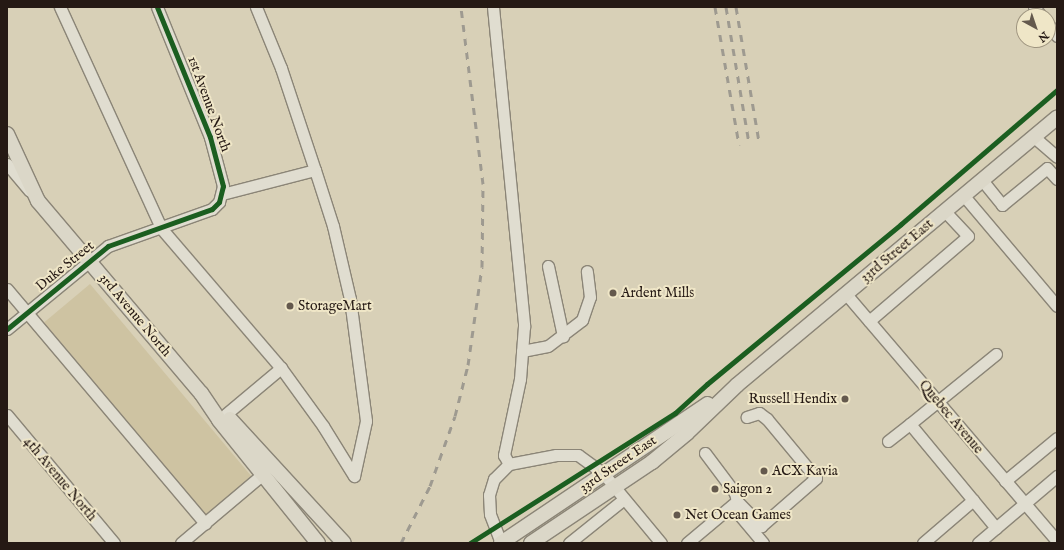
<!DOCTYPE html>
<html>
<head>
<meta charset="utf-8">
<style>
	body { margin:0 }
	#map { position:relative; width:1064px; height:550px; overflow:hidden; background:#d8d0b7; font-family:"IM FELL English",serif }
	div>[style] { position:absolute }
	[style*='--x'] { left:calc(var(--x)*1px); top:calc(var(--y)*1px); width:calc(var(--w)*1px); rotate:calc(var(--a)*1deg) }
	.green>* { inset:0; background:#cec3a2; transform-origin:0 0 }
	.roads { filter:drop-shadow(1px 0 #8b8577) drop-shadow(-1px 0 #8b8577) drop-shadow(0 1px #8b8577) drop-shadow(0 -1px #8b8577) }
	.minor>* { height:11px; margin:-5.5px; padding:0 5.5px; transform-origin:5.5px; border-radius:5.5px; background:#e0ddd0 }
	.major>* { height:14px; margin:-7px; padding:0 7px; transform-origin:7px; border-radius:7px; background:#dbd7c8 }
	.rail>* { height:3px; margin-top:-1.5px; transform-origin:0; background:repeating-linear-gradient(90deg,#9e9a90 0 7px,transparent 0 14px) }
	.cycleway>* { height:5px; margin:-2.5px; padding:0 2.5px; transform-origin:2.5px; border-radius:2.5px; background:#1b5e20 }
	.dots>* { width:11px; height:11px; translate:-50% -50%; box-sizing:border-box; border:2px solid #efe6c7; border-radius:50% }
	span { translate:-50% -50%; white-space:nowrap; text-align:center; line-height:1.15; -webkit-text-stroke:4px #efe6c7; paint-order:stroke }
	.street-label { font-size:14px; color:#251914 }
	.poi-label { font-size:14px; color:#251914 }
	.left { translate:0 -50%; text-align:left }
	.right { translate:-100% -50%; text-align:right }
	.frame { position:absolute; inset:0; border:8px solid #251914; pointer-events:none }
	.north { position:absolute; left:1016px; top:8px; width:40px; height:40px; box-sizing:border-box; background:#efe6c7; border:1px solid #9e947f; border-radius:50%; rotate:140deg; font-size:11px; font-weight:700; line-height:16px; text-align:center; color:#251914 }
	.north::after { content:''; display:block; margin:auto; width:14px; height:18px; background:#64594d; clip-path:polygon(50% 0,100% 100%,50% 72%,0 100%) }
</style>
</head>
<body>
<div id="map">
	<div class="green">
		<i style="left:90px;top:284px;width:253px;height:60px;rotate:50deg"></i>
	</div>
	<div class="roads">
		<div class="minor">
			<i style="--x:60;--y:7;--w:243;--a:65.4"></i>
			<i style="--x:161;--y:228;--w:184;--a:49.4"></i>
			<i style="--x:281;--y:368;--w:72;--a:54.1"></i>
			<i style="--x:323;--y:426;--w:59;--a:58.2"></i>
			<i style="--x:256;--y:7;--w:66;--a:67.7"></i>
			<i style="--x:281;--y:68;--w:108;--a:71.6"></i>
			<i style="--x:315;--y:170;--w:59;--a:72.2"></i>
			<i style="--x:333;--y:226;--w:75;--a:76.9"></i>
			<i style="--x:350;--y:299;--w:123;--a:82.5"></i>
			<i style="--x:366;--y:421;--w:56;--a:102.3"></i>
			<i style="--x:493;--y:7;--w:321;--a:84.4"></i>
			<i style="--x:524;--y:326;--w:53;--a:94.3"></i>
			<i style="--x:520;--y:379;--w:78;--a:101.9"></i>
			<i style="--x:504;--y:455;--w:10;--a:61"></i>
			<i style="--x:509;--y:464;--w:48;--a:-10.8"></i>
			<i style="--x:556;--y:455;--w:22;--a:0"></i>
			<i style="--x:578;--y:455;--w:31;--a:36"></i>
			<i style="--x:603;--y:473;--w:91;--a:50.4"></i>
			<i style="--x:1034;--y:7;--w:11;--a:52"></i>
			<i style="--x:1048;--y:24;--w:15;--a:53"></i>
			<i style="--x:1034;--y:137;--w:30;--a:41"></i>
			<i style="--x:7;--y:164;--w:35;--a:50"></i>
			<i style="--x:982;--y:180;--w:32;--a:51"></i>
			<i style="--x:1002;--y:205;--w:58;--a:-39.4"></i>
			<i style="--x:1047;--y:168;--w:15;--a:48"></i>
			<i style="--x:222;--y:194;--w:96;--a:-14.5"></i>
			<i style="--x:964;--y:196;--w:144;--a:49.8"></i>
			<i style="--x:548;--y:266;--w:72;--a:77.9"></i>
			<i style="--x:7;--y:289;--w:307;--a:49.8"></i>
			<i style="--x:846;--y:294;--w:325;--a:49.5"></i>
			<i style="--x:869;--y:321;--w:130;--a:-40.6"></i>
			<i style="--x:968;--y:236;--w:34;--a:-133"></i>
			<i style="--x:7;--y:329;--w:131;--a:-39.4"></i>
			<i style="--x:108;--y:246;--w:110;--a:-19.6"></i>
			<i style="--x:212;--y:209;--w:10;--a:-45"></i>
			<i style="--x:219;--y:202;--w:16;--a:-76"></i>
			<i style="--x:223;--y:186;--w:51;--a:-104.9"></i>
			<i style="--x:210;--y:137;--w:140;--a:-112.2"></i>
			<i style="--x:522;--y:351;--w:26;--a:-11"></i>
			<i style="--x:548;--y:346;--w:43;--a:-37.4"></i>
			<i style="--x:582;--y:320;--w:24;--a:-71"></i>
			<i style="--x:590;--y:297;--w:26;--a:-97"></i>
			<i style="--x:996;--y:354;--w:111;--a:140.9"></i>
			<i style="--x:910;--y:424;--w:135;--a:50.4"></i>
			<i style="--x:226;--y:414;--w:72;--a:-39.9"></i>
			<i style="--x:7;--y:415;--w:167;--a:50.1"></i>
			<i style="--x:888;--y:441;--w:28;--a:-38"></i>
			<i style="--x:1005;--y:481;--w:67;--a:-39.6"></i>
			<i style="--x:737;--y:501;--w:35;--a:46"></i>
			<i style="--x:761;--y:526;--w:73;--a:-41.1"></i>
			<i style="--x:816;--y:478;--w:77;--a:-129.7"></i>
			<i style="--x:767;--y:419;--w:10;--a:-143"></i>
			<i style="--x:759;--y:413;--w:13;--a:162"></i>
			<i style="--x:732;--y:506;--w:48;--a:50"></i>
			<i style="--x:181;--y:543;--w:109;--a:-40.1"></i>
			<i style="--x:501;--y:543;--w:31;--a:-111"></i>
			<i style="--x:490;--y:514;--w:19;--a:-93"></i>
			<i style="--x:489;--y:495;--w:17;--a:-73"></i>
			<i style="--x:494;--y:479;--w:21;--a:-45"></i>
			<i style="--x:569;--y:543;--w:70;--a:-38.7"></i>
			<i style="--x:687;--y:543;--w:65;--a:-40"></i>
			<i style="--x:737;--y:501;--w:8;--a:-104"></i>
			<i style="--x:735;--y:493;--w:50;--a:-126.9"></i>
			<i style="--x:923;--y:543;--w:66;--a:-40.7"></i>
			<i style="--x:978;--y:543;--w:104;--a:-40.3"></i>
		</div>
		<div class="major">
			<i style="--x:7;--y:134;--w:74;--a:65.2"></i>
			<i style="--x:38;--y:201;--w:252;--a:49.7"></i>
			<i style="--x:201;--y:393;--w:32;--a:56"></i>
			<i style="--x:219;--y:420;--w:158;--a:51.2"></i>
			<i style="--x:230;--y:419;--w:168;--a:47.4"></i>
			<i style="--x:501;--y:543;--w:249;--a:-33.9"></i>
			<i style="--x:531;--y:543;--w:146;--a:-33.8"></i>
			<i style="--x:652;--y:462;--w:45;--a:-39.6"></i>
			<i style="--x:687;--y:433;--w:69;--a:-43.8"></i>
			<i style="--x:737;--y:385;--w:417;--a:-39.9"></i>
		</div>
	</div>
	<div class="rail">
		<i style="--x:715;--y:7;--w:140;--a:80.1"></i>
		<i style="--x:726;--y:7;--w:138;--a:80.4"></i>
		<i style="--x:736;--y:7;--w:136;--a:80.3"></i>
		<i style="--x:401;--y:543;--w:64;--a:-63"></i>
		<i style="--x:430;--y:486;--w:74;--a:-70.3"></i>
		<i style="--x:455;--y:416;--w:53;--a:-75.7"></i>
		<i style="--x:468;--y:365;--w:99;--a:-81.9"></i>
		<i style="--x:482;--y:267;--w:83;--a:-89.3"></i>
		<i style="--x:483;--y:184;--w:178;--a:-97.1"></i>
	</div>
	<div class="cycleway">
		<i style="--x:7;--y:329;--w:131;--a:-39.4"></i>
		<i style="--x:108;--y:246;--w:110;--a:-19.6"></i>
		<i style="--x:212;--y:209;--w:10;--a:-45"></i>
		<i style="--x:219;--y:202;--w:16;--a:-76"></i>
		<i style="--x:223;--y:186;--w:51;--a:-104.9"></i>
		<i style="--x:210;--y:137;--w:140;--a:-112.2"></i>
		<i style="--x:470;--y:543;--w:243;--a:-32.4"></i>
		<i style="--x:675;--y:413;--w:43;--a:-42.2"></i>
		<i style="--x:707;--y:384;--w:251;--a:-39.5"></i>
		<i style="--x:901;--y:224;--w:206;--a:-40.7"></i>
	</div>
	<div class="dots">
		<i style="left:613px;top:293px;background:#64594d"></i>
		<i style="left:290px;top:306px;background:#64594d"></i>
		<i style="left:845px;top:399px;background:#64594d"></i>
		<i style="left:764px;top:471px;background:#64594d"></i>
		<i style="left:715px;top:489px;background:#64594d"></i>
		<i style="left:677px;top:515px;background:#64594d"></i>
	</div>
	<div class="street-label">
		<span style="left:209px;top:104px;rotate:70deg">1st Avenue North</span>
		<span style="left:897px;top:251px;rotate:-40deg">33rd Street East</span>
		<span style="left:65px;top:266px;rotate:-39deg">Duke Street</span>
		<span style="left:135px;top:315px;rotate:50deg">3rd Avenue North</span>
		<span style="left:951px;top:417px;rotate:50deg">Quebec Avenue</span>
		<span style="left:618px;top:464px;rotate:-34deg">33rd Street East</span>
		<span style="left:60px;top:479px;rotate:50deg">4th Avenue North</span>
	</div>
	<div class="poi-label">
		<span class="left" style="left:621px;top:293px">Ardent Mills</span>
		<span class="left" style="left:298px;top:306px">StorageMart</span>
		<span class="right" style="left:837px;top:399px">Russell Hendix</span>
		<span class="left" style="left:772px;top:471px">ACX Kavia</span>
		<span class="left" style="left:723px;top:489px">Saigon 2</span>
		<span class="left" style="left:685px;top:515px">Net Ocean Games</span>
	</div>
	<div class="frame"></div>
	<div class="north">N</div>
</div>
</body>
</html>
